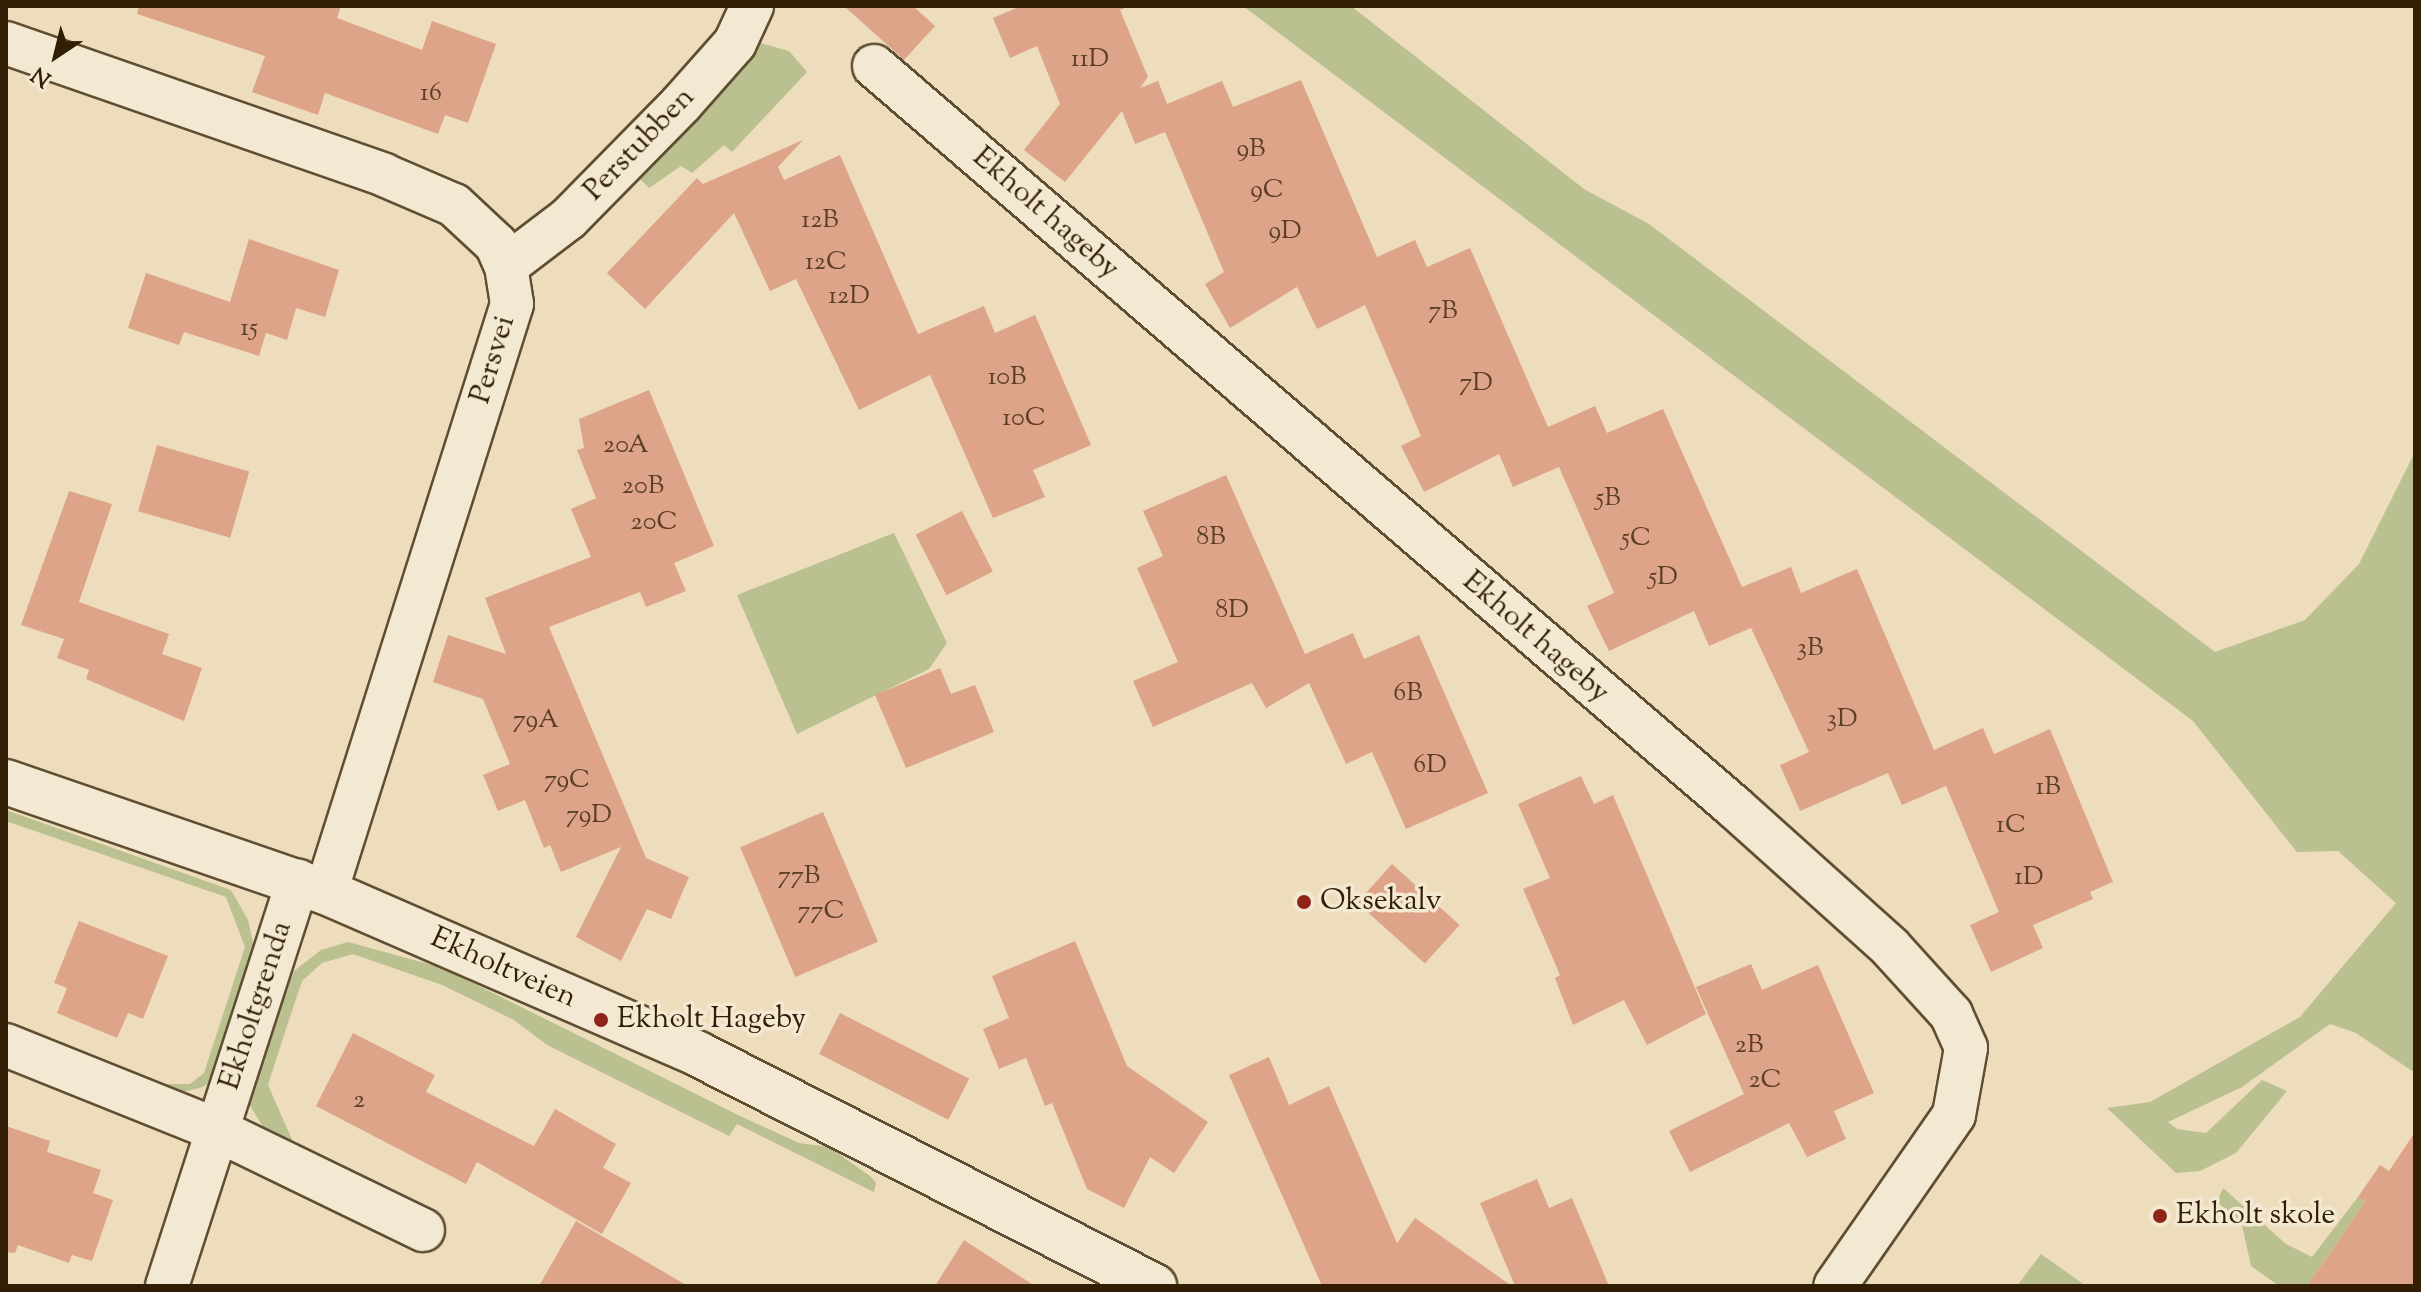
<!DOCTYPE html>
<html>
<head>
<meta charset="utf-8">
<style>
	body { margin:0 }
	#map { position:relative; width:2421px; height:1292px; overflow:hidden; background:#edddbc; font-family:"Sorts Mill Goudy",serif }
	div>[style] { position:absolute }
	[style*='--x'] { left:calc(var(--x)*1px); top:calc(var(--y)*1px); width:calc(var(--w)*1px); rotate:calc(var(--a)*1deg) }
	.green>* { inset:0; background:#bac08f }
	.building>* { inset:0; background:#dea489; transform-origin:0 0 }
	.roads { filter:drop-shadow(2px 0 #604e33) drop-shadow(-2px 0 #604e33) drop-shadow(0 2px #604e33) drop-shadow(0 -2px #604e33) }
	.minor>* { height:42px; margin:-21px; padding:0 21px; transform-origin:21px; border-radius:21px; background:#f3e9d3 }
	.tertiary>* { height:44px; margin:-22px; padding:0 22px; transform-origin:22px; border-radius:22px; background:#f3e9d3 }
	.dots>* { width:22px; height:22px; translate:-50% -50%; box-sizing:border-box; border:4px solid #f3e9d3; border-radius:50% }
	span { translate:-50% -50%; white-space:nowrap; text-align:center; line-height:1.15; -webkit-text-stroke:7px #f3e9d3; paint-order:stroke }
	.number-label { font-size:26px; color:#5c4026 }
	.number-label span { -webkit-text-stroke-width:0 }
	.street-label { font-size:30px; color:#311e05 }
	.poi-label { font-size:30px; color:#311e05 }
	.left { translate:0 -50%; text-align:left }
	.frame { position:absolute; inset:0; border:8px solid #311e05; pointer-events:none }
	.north { position:absolute; left:16px; top:16px; width:80px; height:80px; -webkit-text-stroke:6px #f3e9d3; paint-order:stroke; rotate:215deg; font-size:22px; font-weight:700; line-height:32px; text-align:center; color:#311e05 }
	.north::after { content:''; display:block; margin:auto; width:28px; height:36px; background:#311e05; clip-path:polygon(50% 0,100% 100%,50% 72%,0 100%) }
</style>
</head>
<body>
<div id="map">
	<div class="green">
		<i style="clip-path:polygon(1243px 6px,1351px 6px,1584px 189px,1649px 224px,2215px 652px,2305px 620px,2359px 564px,2415px 452px,2415px 1073px,2356px 1033px,2330px 1024px,2242px 1087px,2168px 1122px,2177px 1129px,2206px 1133px,2262px 1080px,2287px 1091px,2236px 1153px,2200px 1171px,2176px 1173px,2107px 1108px,2150px 1102px,2300px 1017px,2396px 903px,2338px 851px,2297px 852px,2193px 721px)"></i>
		<i style="clip-path:polygon(757px 42px,789px 51px,807px 72px,732px 152px,724px 145px,692px 173px,681px 166px,649px 188px,635px 174px)"></i>
		<i style="clip-path:polygon(894px 533px,947px 643px,929px 669px,797px 734px,737px 595px)"></i>
		<i style="clip-path:polygon(6px 810px,231px 890px,248px 920px,255px 951px,215px 1077px,203px 1087px,168px 1096px,158px 1084px,190px 1084px,204px 1073px,245px 947px,226px 897px,6px 821px)"></i>
		<i style="clip-path:polygon(348px 942px,443px 968px,738px 1115px,799px 1143px,829px 1147px,870px 1176px,876px 1183px,874px 1192px,737px 1124px,729px 1136px,547px 1045px,514px 1020px,442px 985px,353px 954px,322px 963px,302px 981px,284px 1035px,268px 1085px,293px 1142px,290px 1148px,269px 1136px,247px 1101px,294px 971px,321px 950px)"></i>
		<i style="clip-path:polygon(2223px 1188px,2286px 1244px,2312px 1257px,2358px 1197px,2365px 1202px,2307px 1286px,2279px 1286px,2251px 1266px,2242px 1225px,2217px 1202px)"></i>
		<i style="clip-path:polygon(2041px 1254px,2086px 1286px,2017px 1286px)"></i>
	</div>
	<div class="building">
		<i style="clip-path:polygon(139px 6px,341px 6px,337px 18px,422px 50px,432px 21px,496px 44px,468px 123px,445px 115px,438px 134px,325px 93px,318px 115px,252px 92px,265px 56px,137px 14px)"></i>
		<i style="clip-path:polygon(844px 6px,913px 6px,935px 26px,904px 60px)"></i>
		<i style="clip-path:polygon(1021px 6px,1130px 6px,1120px 10px,1148px 77px,1140px 88px,1158px 81px,1167px 104px,1222px 81px,1233px 107px,1301px 80px,1377px 257px,1415px 240px,1427px 267px,1470px 248px,1548px 427px,1595px 406px,1607px 433px,1663px 409px,1742px 587px,1791px 567px,1801px 593px,1857px 569px,1934px 750px,1983px 728px,1994px 754px,2050px 729px,2113px 882px,2090px 892px,2093px 899px,2033px 925px,2043px 948px,1991px 972px,1970px 925px,1999px 912px,1946px 786px,1902px 805px,1888px 773px,1800px 811px,1780px 765px,1809px 752px,1751px 628px,1709px 646px,1694px 611px,1609px 651px,1587px 606px,1614px 593px,1559px 467px,1513px 487px,1499px 454px,1424px 492px,1401px 446px,1421px 436px,1365px 305px,1317px 329px,1297px 287px,1230px 328px,1205px 284px,1224px 272px,1165px 132px,1135px 144px,1122px 111px,1065px 182px,1024px 150px,1060px 104px,1037px 46px,1010px 58px,993px 18px)"></i>
		<i style="clip-path:polygon(803px 140px,778px 167px,784px 180px,840px 155px,918px 334px,984px 306px,995px 333px,1035px 315px,1091px 445px,1033px 470px,1045px 497px,993px 518px,930px 375px,859px 410px,796px 279px,770px 291px,734px 213px,645px 309px,607px 273px,697px 178px,703px 184px)"></i>
		<i style="clip-path:polygon(249px 239px,339px 270px,325px 317px,296px 308px,287px 340px,266px 333px,259px 356px,184px 332px,179px 345px,128px 328px,146px 273px,230px 302px)"></i>
		<i style="clip-path:polygon(649px 390px,714px 546px,674px 563px,686px 591px,646px 607px,640px 592px,549px 627px,646px 858px,689px 877px,671px 919px,647px 909px,621px 961px,576px 937px,621px 847px,561px 872px,550px 845px,544px 848px,525px 800px,498px 811px,483px 775px,510px 764px,483px 699px,433px 682px,448px 635px,506px 654px,485px 598px,591px 557px,571px 509px,596px 498px,577px 450px,584px 448px,579px 419px)"></i>
		<i style="left:157px;top:445px;width:96px;height:69px;rotate:16deg"></i>
		<i style="clip-path:polygon(1226px 475px,1305px 654px,1353px 633px,1364px 659px,1419px 635px,1488px 793px,1406px 829px,1372px 752px,1346px 764px,1309px 683px,1266px 708px,1252px 683px,1153px 727px,1133px 681px,1178px 662px,1137px 568px,1163px 556px,1143px 511px)"></i>
		<i style="clip-path:polygon(69px 491px,112px 504px,79px 602px,169px 634px,162px 654px,202px 668px,184px 721px,86px 679px,89px 670px,57px 658px,64px 639px,21px 625px)"></i>
		<i style="left:962px;top:511px;width:68px;height:52px;rotate:63deg"></i>
		<i style="clip-path:polygon(940px 668px,951px 694px,975px 685px,994px 732px,906px 768px,875px 695px)"></i>
		<i style="clip-path:polygon(1581px 776px,1594px 804px,1613px 795px,1706px 1014px,1647px 1045px,1624px 1000px,1573px 1025px,1555px 978px,1560px 975px,1523px 889px,1550px 878px,1518px 804px)"></i>
		<i style="left:823px;top:812px;width:141px;height:90px;rotate:67deg"></i>
		<i style="left:1392px;top:864px;width:91px;height:52px;rotate:42deg"></i>
		<i style="clip-path:polygon(79px 921px,168px 956px,143px 1019px,128px 1013px,117px 1038px,57px 1013px,67px 988px,54px 983px)"></i>
		<i style="clip-path:polygon(1075px 941px,1127px 1066px,1208px 1122px,1174px 1173px,1150px 1157px,1124px 1208px,1087px 1189px,1052px 1103px,1045px 1106px,1026px 1058px,999px 1069px,983px 1029px,1009px 1018px,992px 976px)"></i>
		<i style="clip-path:polygon(1751px 964px,1762px 990px,1818px 965px,1874px 1093px,1834px 1111px,1846px 1139px,1807px 1157px,1789px 1123px,1690px 1172px,1669px 1131px,1744px 1094px,1696px 987px)"></i>
		<i style="left:840px;top:1013px;width:145px;height:46px;rotate:27deg"></i>
		<i style="clip-path:polygon(353px 1033px,435px 1075px,426px 1092px,534px 1146px,555px 1109px,616px 1144px,603px 1168px,631px 1183px,602px 1234px,477px 1162px,466px 1184px,316px 1106px)"></i>
		<i style="clip-path:polygon(1269px 1057px,1289px 1105px,1329px 1086px,1397px 1243px,1415px 1218px,1512px 1286px,1322px 1286px,1229px 1075px)"></i>
		<i style="clip-path:polygon(6px 1126px,50px 1141px,47px 1152px,101px 1170px,93px 1193px,113px 1200px,92px 1261px,72px 1255px,69px 1263px,18px 1245px,15px 1253px,6px 1252px)"></i>
		<i style="clip-path:polygon(2415px 1132px,2415px 1286px,2307px 1286px,2365px 1202px,2358px 1197px,2380px 1165px,2389px 1171px)"></i>
		<i style="clip-path:polygon(1537px 1179px,1549px 1208px,1572px 1198px,1609px 1286px,1515px 1286px,1480px 1203px)"></i>
		<i style="clip-path:polygon(576px 1221px,688px 1286px,539px 1286px)"></i>
		<i style="clip-path:polygon(964px 1240px,1035px 1286px,935px 1286px)"></i>
	</div>
	<div class="roads">
		<div class="minor">
			<i style="--x:6;--y:43;--w:400;--a:19.2"></i>
			<i style="--x:384;--y:175;--w:76;--a:23.2"></i>
			<i style="--x:454;--y:205;--w:57;--a:42.9"></i>
			<i style="--x:496;--y:244;--w:24;--a:66"></i>
			<i style="--x:506;--y:266;--w:38;--a:81"></i>
			<i style="--x:512;--y:304;--w:617;--a:107.55"></i>
			<i style="--x:874;--y:66;--w:1134;--a:40.74"></i>
			<i style="--x:1733;--y:806;--w:211;--a:41.9"></i>
			<i style="--x:1890;--y:947;--w:91;--a:47.7"></i>
			<i style="--x:1951;--y:1014;--w:37;--a:66"></i>
			<i style="--x:1966;--y:1048;--w:68;--a:100.2"></i>
			<i style="--x:1954;--y:1115;--w:208;--a:124.8"></i>
			<i style="--x:506;--y:266;--w:78;--a:-37.2"></i>
			<i style="--x:568;--y:219;--w:161;--a:-45.5"></i>
			<i style="--x:681;--y:104;--w:81;--a:-48.5"></i>
			<i style="--x:735;--y:43;--w:41;--a:-65.3"></i>
			<i style="--x:6;--y:1045;--w:227;--a:21.9"></i>
			<i style="--x:217;--y:1130;--w:229;--a:25.9"></i>
			<i style="--x:167;--y:1286;--w:426;--a:-72.1"></i>
		</div>
		<div class="tertiary">
			<i style="--x:6;--y:782;--w:338;--a:19"></i>
			<i style="--x:326;--y:892;--w:406;--a:23.5"></i>
			<i style="--x:698;--y:1054;--w:512;--a:26.97"></i>
		</div>
	</div>
	<div class="dots">
		<i style="left:1304px;top:902px;background:#8f2418"></i>
		<i style="left:601px;top:1020px;background:#8f2418"></i>
		<i style="left:2160px;top:1216px;background:#8f2418"></i>
	</div>
	<div class="number-label">
		<span style="left:1090px;top:60px">11D</span>
		<span style="left:431px;top:94px">16</span>
		<span style="left:1251px;top:150px">9B</span>
		<span style="left:1267px;top:191px">9C</span>
		<span style="left:820px;top:221px">12B</span>
		<span style="left:1285px;top:232px">9D</span>
		<span style="left:826px;top:263px">12C</span>
		<span style="left:849px;top:297px">12D</span>
		<span style="left:1443px;top:312px">7B</span>
		<span style="left:249px;top:329px">15</span>
		<span style="left:1007px;top:378px">10B</span>
		<span style="left:1476px;top:384px">7D</span>
		<span style="left:1024px;top:419px">10C</span>
		<span style="left:626px;top:446px">20A</span>
		<span style="left:643px;top:487px">20B</span>
		<span style="left:1608px;top:499px">5B</span>
		<span style="left:654px;top:523px">20C</span>
		<span style="left:1211px;top:538px">8B</span>
		<span style="left:1636px;top:539px">5C</span>
		<span style="left:1663px;top:578px">5D</span>
		<span style="left:1232px;top:611px">8D</span>
		<span style="left:1810px;top:649px">3B</span>
		<span style="left:1408px;top:694px">6B</span>
		<span style="left:1842px;top:720px">3D</span>
		<span style="left:536px;top:721px">79A</span>
		<span style="left:1430px;top:766px">6D</span>
		<span style="left:567px;top:781px">79C</span>
		<span style="left:2048px;top:788px">1B</span>
		<span style="left:589px;top:816px">79D</span>
		<span style="left:2011px;top:826px">1C</span>
		<span style="left:799px;top:877px">77B</span>
		<span style="left:2029px;top:878px">1D</span>
		<span style="left:821px;top:912px">77C</span>
		<span style="left:1749px;top:1046px">2B</span>
		<span style="left:1765px;top:1081px">2C</span>
		<span style="left:359px;top:1101px">2</span>
	</div>
	<div class="street-label">
		<span style="left:640px;top:145px;rotate:-46deg">Perstubben</span>
		<span style="left:1045px;top:214px;rotate:41deg">Ekholt hageby</span>
		<span style="left:494px;top:360px;rotate:-73deg">Persvei</span>
		<span style="left:1535px;top:638px;rotate:41deg">Ekholt hageby</span>
		<span style="left:503px;top:969px;rotate:24deg">Ekholtveien</span>
		<span style="left:257px;top:1006px;rotate:-72deg">Ekholtgrenda</span>
	</div>
	<div class="poi-label">
		<span class="left" style="left:1320px;top:902px">Oksekalv</span>
		<span class="left" style="left:617px;top:1020px">Ekholt Hageby</span>
		<span class="left" style="left:2176px;top:1216px">Ekholt skole</span>
	</div>
	<div class="frame"></div>
	<div class="north">N</div>
</div>
</body>
</html>
